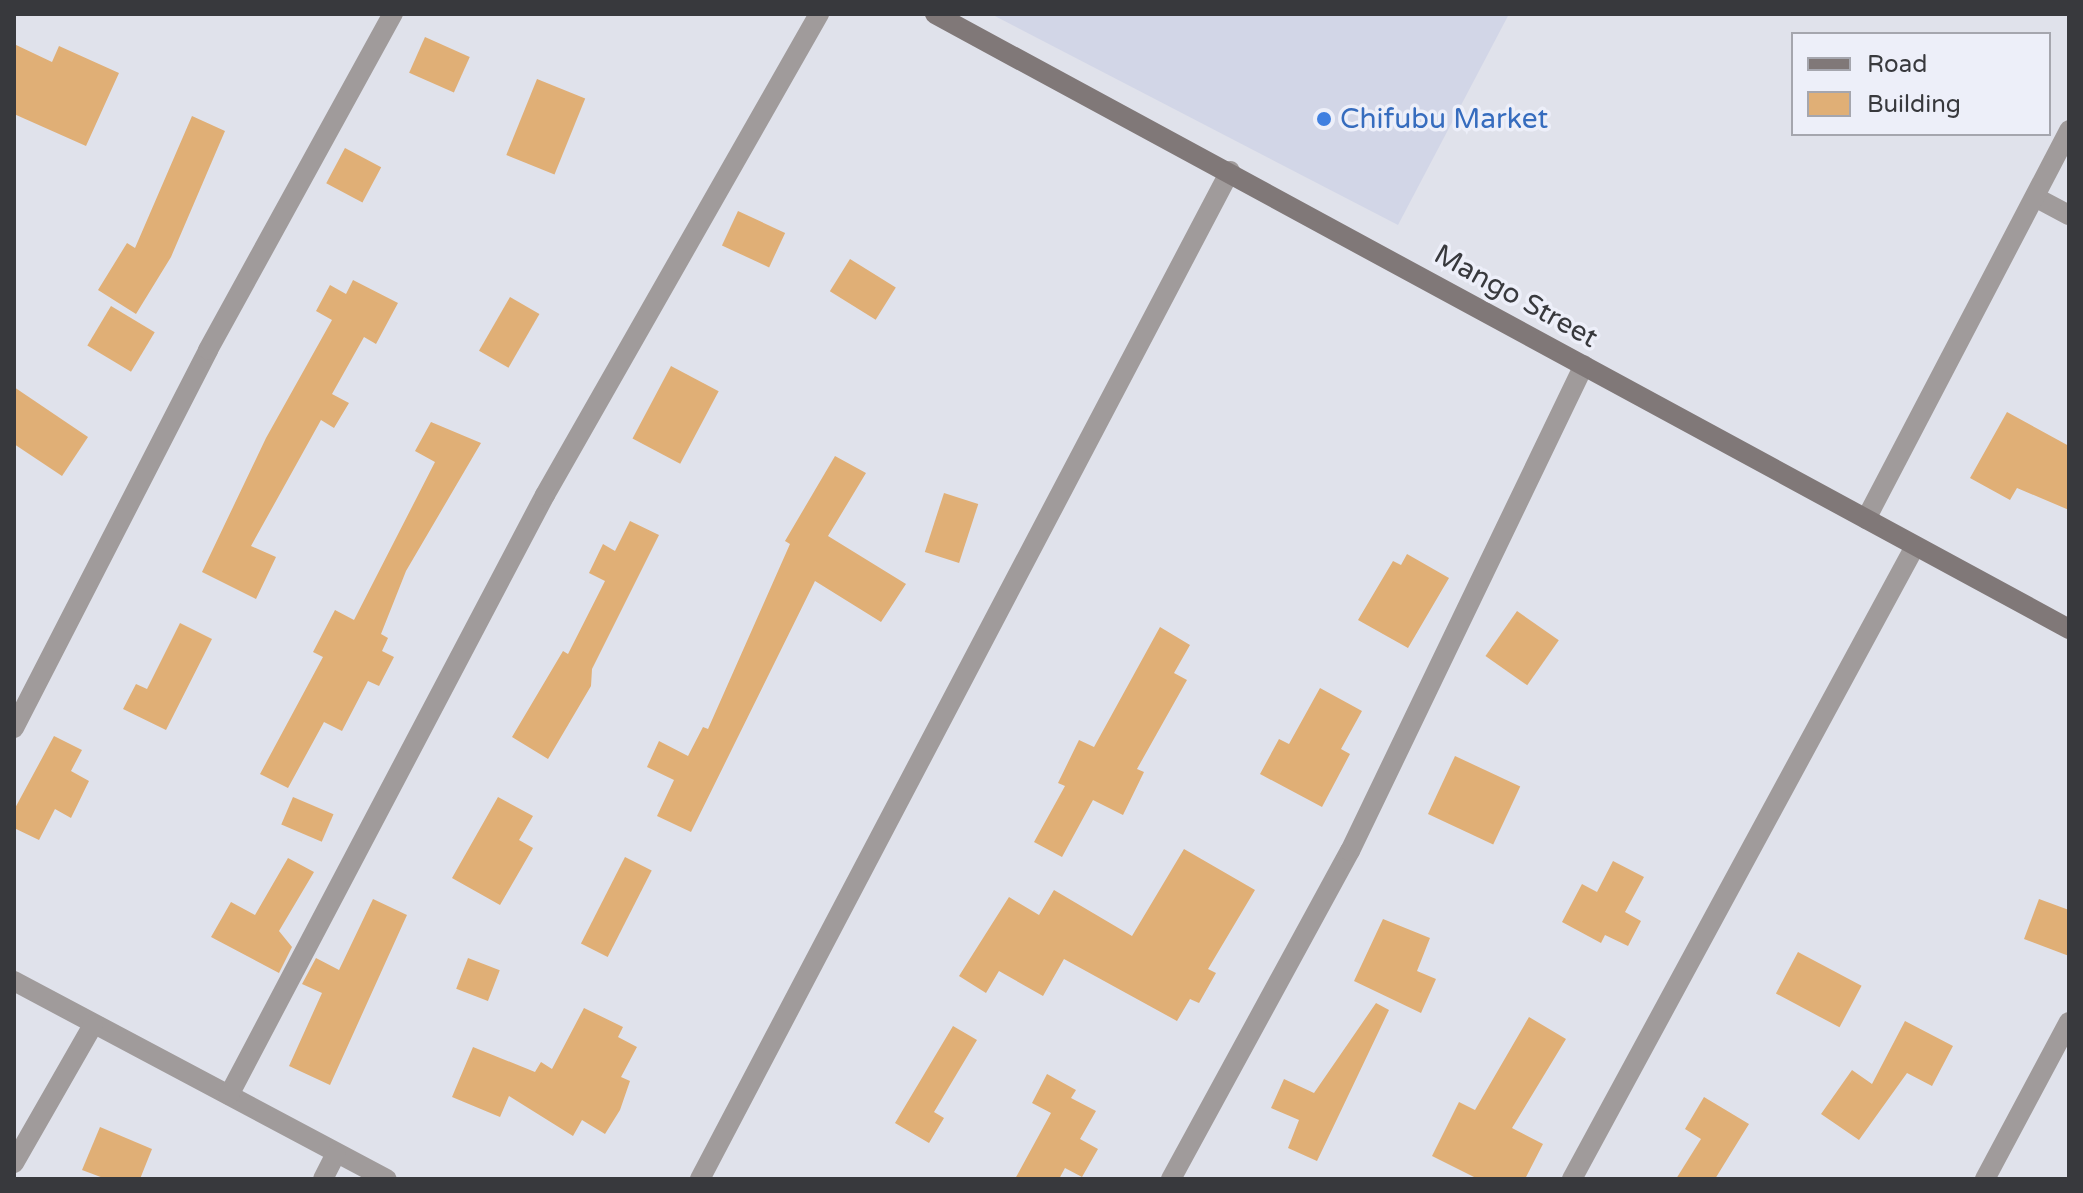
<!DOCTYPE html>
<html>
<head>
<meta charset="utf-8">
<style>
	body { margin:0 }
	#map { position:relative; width:2083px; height:1193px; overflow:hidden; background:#e0e2eb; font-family:"Varela Round",sans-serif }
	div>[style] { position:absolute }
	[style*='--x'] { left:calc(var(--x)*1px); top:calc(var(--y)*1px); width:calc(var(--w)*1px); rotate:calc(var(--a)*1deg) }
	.built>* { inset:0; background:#d2d6e7 }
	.building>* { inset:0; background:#e0af76; transform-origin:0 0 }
	.street>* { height:20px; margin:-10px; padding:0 10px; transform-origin:10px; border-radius:10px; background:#a09b9b }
	.secondary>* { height:20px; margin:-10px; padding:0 10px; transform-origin:10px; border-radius:10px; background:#807878 }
	.dots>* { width:22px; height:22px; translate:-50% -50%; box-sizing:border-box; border:4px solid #edeff9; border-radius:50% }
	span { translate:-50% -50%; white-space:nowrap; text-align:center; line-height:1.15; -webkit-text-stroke:7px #edeff9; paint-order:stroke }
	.shop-label { font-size:28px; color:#366cbe }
	.left { translate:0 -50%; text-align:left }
	.street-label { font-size:28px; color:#38393d }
	.frame { position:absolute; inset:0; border:16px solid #38393d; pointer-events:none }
	.legend { position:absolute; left:1791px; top:32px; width:260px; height:104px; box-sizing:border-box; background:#edeff9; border:2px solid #a5a6ae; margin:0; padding:10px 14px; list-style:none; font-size:24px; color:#38393d }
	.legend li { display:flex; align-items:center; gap:16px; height:40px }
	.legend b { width:40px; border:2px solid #a5a6ae }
</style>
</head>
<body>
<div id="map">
	<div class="built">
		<i style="clip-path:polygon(991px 14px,1509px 14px,1398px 225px)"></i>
	</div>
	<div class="building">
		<i style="left:425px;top:37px;width:49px;height:39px;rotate:24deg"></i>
		<i style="clip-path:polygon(14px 44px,52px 62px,59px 46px,119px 73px,86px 146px,14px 114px)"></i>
		<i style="left:537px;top:79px;width:52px;height:82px;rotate:22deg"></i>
		<i style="clip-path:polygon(192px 116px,225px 131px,171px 257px,136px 314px,98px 290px,127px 243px,135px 248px)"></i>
		<i style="left:345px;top:148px;width:41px;height:40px;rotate:28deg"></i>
		<i style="left:738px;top:211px;width:52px;height:38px;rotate:25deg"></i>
		<i style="left:850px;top:259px;width:54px;height:38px;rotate:32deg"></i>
		<i style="clip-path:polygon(353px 280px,398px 303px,376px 344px,364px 337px,332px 394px,349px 403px,334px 428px,321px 420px,251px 546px,276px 557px,256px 599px,202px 572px,266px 438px,332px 320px,316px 311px,330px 285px,346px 294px)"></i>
		<i style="left:510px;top:297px;width:34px;height:62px;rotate:30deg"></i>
		<i style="left:111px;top:306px;width:51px;height:46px;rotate:31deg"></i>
		<i style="left:671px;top:366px;width:54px;height:82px;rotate:28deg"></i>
		<i style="clip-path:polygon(14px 387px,88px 437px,62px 476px,14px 444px)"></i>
		<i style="clip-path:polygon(2007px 412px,2069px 446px,2069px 510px,2017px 488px,2010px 500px,1970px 478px)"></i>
		<i style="clip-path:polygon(431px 422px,481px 443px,406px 571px,381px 634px,388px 638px,382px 651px,394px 657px,379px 686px,368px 681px,342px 731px,324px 722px,288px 788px,260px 774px,323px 657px,313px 652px,335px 610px,354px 620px,435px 462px,415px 451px)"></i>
		<i style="clip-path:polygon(835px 456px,866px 473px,828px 536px,906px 584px,881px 622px,815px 581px,691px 832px,657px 816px,674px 780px,647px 767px,659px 741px,688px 756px,703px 727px,708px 729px,790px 544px,785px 541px)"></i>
		<i style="left:944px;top:493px;width:36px;height:62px;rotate:18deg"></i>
		<i style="clip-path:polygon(630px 521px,659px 535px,592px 669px,591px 686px,548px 759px,512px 737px,563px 651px,568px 654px,605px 581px,589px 573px,603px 544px,615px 551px)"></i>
		<i style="clip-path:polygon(1407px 554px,1449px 578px,1408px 648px,1358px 620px,1393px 561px,1401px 565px)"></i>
		<i style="left:1517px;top:611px;width:51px;height:55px;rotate:35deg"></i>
		<i style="clip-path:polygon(180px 623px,212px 639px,166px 730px,123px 709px,136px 684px,147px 689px)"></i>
		<i style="clip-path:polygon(1160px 627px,1190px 645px,1174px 673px,1187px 680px,1137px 769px,1144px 772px,1123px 815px,1093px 800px,1062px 857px,1034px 842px,1065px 786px,1058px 783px,1079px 740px,1094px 747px)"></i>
		<i style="clip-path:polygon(1320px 688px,1362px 711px,1341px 749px,1350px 754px,1322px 807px,1260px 774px,1279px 739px,1289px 744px)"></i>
		<i style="clip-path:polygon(54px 736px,82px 750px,71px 771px,89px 781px,71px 818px,55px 809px,39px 840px,14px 828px,14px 810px)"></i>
		<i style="left:1455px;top:756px;width:72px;height:64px;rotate:25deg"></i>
		<i style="left:293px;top:797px;width:44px;height:30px;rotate:23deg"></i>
		<i style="clip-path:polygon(498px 797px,533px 816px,519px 840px,533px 848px,500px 905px,452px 878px)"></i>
		<i style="clip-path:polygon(1184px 849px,1255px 890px,1208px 969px,1216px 973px,1199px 1003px,1190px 999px,1177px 1021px,1064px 959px,1043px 996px,999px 971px,986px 993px,959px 976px,1009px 897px,1039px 915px,1054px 890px,1132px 936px)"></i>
		<i style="left:625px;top:857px;width:30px;height:97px;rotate:27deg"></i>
		<i style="clip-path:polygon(288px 858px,314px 872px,279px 931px,292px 947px,279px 973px,211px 937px,231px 902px,255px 915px)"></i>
		<i style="clip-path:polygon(1613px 861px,1644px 877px,1625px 912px,1641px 921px,1628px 946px,1605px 935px,1601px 943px,1562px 922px,1582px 884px,1597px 892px)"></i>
		<i style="clip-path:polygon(373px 899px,407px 915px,330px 1085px,289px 1066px,322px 993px,302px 984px,316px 958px,339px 970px)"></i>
		<i style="clip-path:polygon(2039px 899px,2069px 910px,2069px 956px,2024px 939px)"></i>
		<i style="clip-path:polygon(1383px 919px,1430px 938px,1417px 971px,1436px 979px,1421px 1013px,1354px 981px)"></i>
		<i style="left:1798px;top:952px;width:72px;height:47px;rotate:28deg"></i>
		<i style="left:468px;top:958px;width:34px;height:33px;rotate:21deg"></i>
		<i style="clip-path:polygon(1376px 1003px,1389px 1010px,1317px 1161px,1288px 1148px,1299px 1120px,1271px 1108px,1284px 1079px,1314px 1093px)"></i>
		<i style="clip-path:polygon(584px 1008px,623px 1027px,618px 1037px,637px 1047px,621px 1077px,630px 1081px,620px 1110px,605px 1134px,582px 1120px,573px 1136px,509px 1096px,500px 1117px,452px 1097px,473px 1047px,535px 1072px,541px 1062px,552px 1069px)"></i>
		<i style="clip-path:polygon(1529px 1017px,1566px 1039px,1512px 1128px,1543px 1144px,1525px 1179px,1478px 1179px,1432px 1156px,1459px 1102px,1475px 1110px)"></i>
		<i style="clip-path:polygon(1905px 1021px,1953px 1046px,1932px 1086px,1907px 1073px,1859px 1140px,1821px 1114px,1852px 1070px,1872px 1084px)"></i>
		<i style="clip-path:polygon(953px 1026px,977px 1040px,934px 1112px,944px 1118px,929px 1143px,895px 1123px)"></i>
		<i style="clip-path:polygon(1047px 1074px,1076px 1090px,1071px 1098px,1096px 1111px,1080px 1139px,1098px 1149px,1082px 1177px,1065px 1168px,1059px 1179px,1015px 1179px,1051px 1113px,1032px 1103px)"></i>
		<i style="clip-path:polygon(1704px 1097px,1749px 1124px,1715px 1179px,1676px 1179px,1701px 1139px,1685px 1129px)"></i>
		<i style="clip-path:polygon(100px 1127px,152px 1149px,140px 1179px,106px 1179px,82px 1170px)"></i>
	</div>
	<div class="street">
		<i style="--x:2035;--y:197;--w:38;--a:28"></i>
		<i style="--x:1866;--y:519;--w:439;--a:-62.4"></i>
		<i style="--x:14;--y:728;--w:425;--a:-62.8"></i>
		<i style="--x:208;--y:350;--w:384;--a:-61.2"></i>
		<i style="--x:14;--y:981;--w:422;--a:28"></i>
		<i style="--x:229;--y:1095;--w:678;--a:-62.23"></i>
		<i style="--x:545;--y:495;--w:554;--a:-60.33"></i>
		<i style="--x:14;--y:1163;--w:159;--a:-60.2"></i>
		<i style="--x:323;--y:1179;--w:28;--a:-63"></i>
		<i style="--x:700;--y:1179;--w:1139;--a:-62.26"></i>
		<i style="--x:1171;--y:1179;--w:374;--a:-61.4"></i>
		<i style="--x:1350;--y:851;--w:539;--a:-64.29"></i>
		<i style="--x:1572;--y:1179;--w:715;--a:-61.54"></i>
		<i style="--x:1985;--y:1179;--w:178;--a:-61.9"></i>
	</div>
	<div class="secondary">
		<i style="--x:935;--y:14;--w:1290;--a:28.47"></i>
	</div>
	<div class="dots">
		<i style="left:1324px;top:119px;background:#3f7fe0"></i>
	</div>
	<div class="shop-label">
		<span class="left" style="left:1340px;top:119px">Chifubu Market</span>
	</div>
	<div class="street-label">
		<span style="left:1516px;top:296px;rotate:29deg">Mango Street</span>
	</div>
	<div class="frame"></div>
	<ul class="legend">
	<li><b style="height:10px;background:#807878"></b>Road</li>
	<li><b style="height:22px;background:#e0af76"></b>Building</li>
	</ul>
</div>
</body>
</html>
